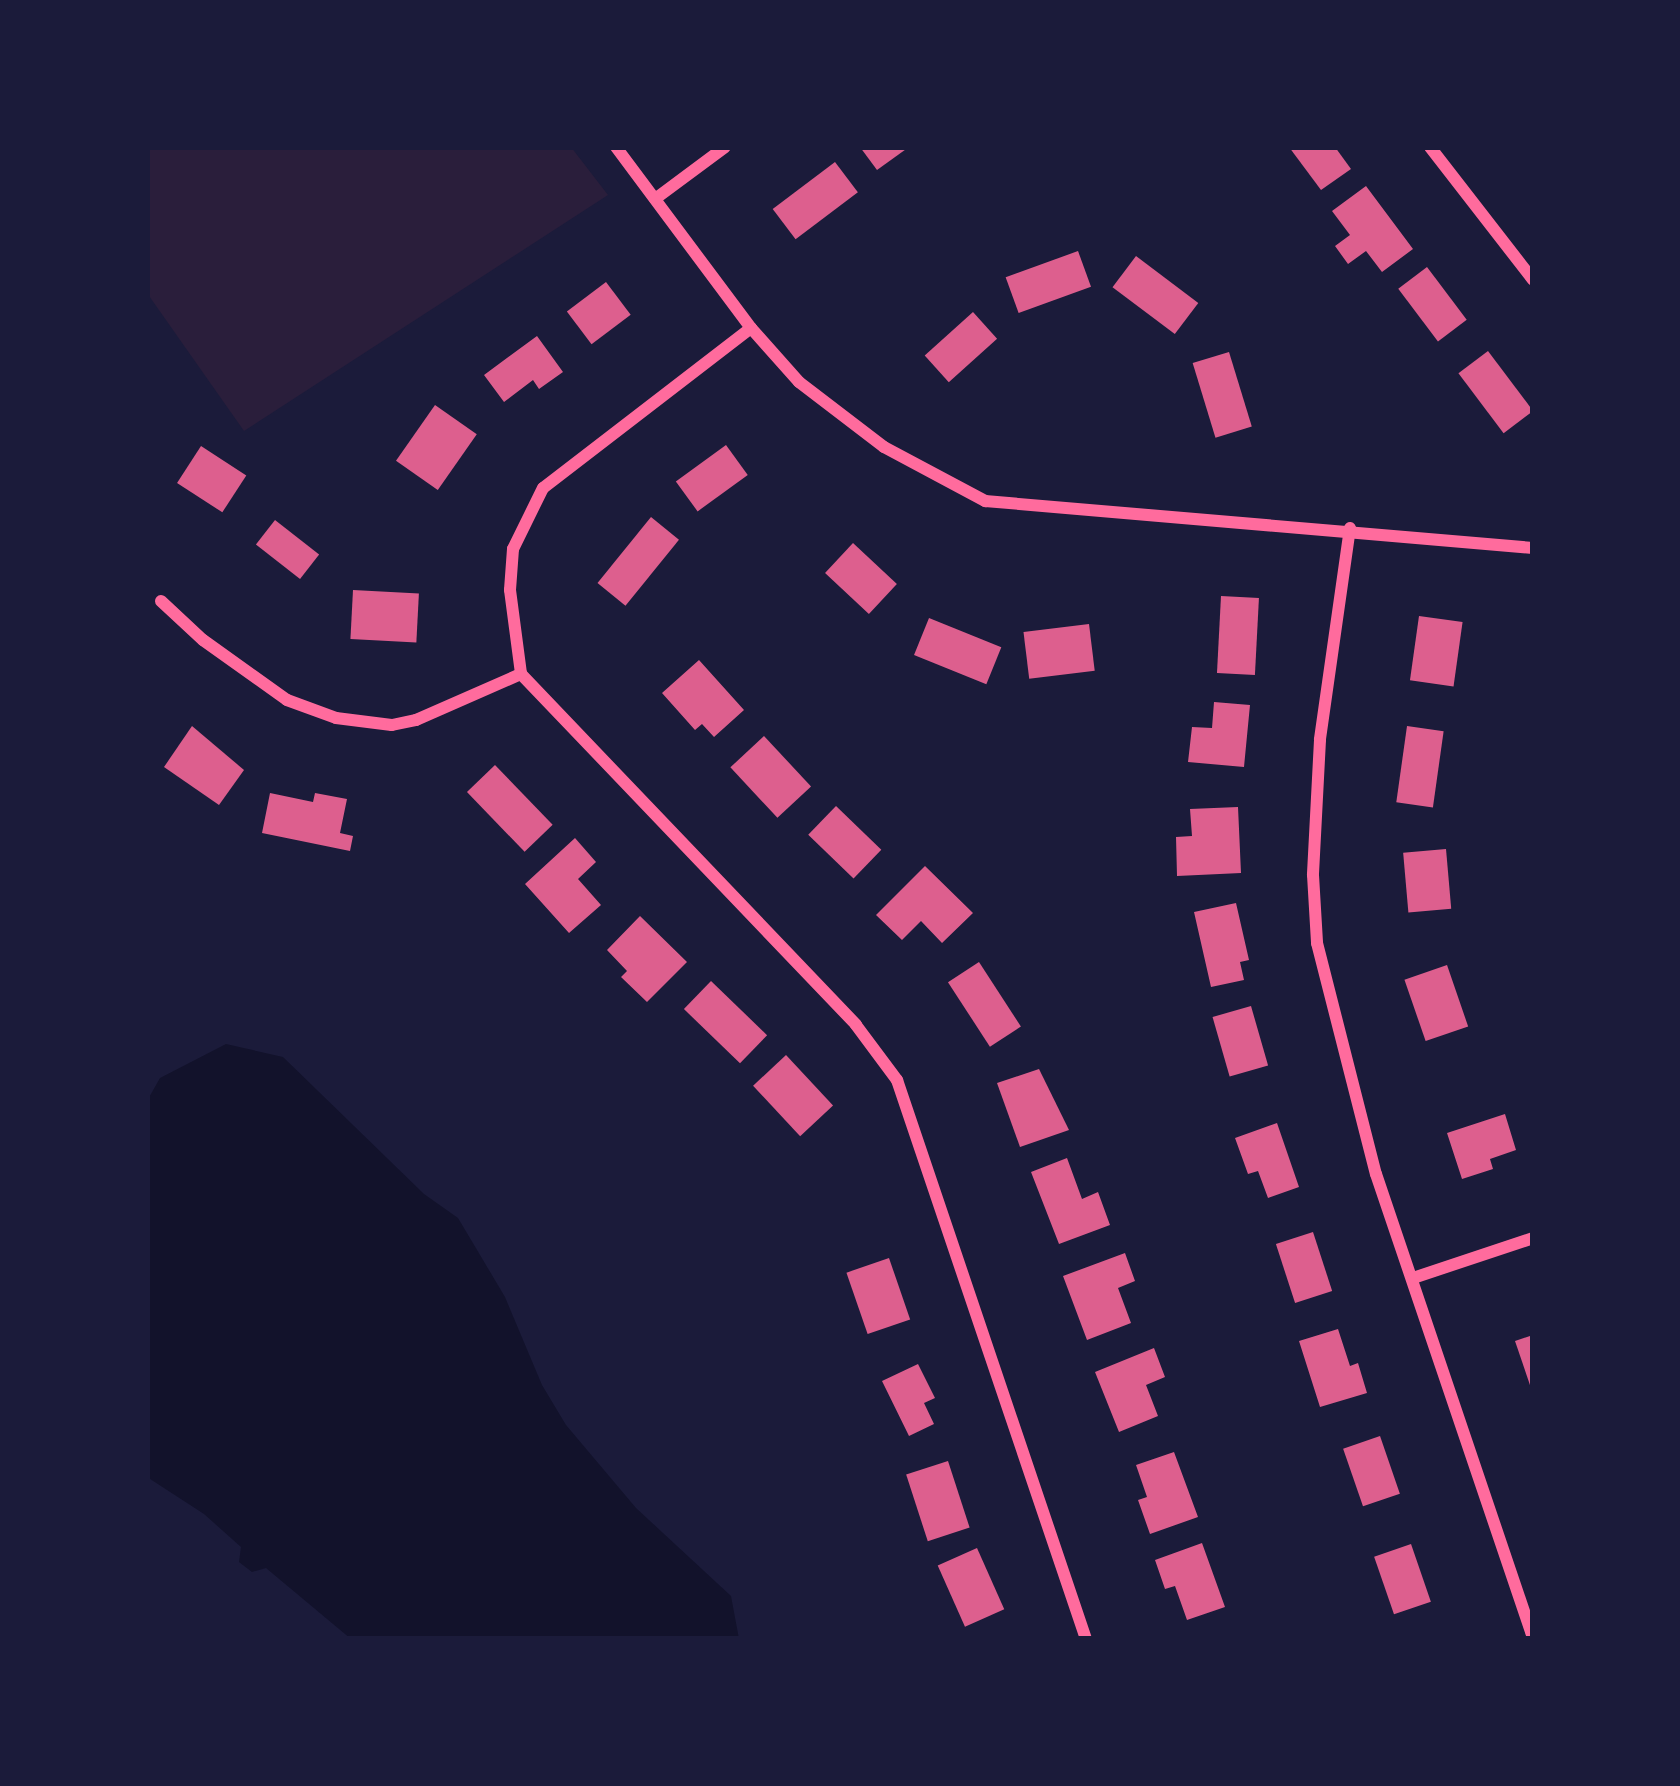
<!DOCTYPE html>
<html>
<head>
<meta charset="utf-8">
<style>
	body { margin:0 }
	#map { position:relative; width:1680px; height:1786px; overflow:hidden; background:#1b1b3a; font-family:Mulish,sans-serif }
	div>[style] { position:absolute }
	[style*='--x'] { left:calc(var(--x)*1px); top:calc(var(--y)*1px); width:calc(var(--w)*1px); rotate:calc(var(--a)*1deg) }
	.green>* { inset:0; background:#2a1e3b }
	.water>* { inset:0; background:#12122b }
	.building>* { inset:0; background:#dd5f8e; transform-origin:0 0 }
	.minor>* { height:12px; margin:-6px; padding:0 6px; transform-origin:6px; border-radius:6px; background:#ff6b9d }
	span { translate:-50% -50%; white-space:nowrap; text-align:center; line-height:1.15; -webkit-text-stroke:12px #1b1b3a; paint-order:stroke }
	.frame { position:absolute; inset:0; border:150px solid #1b1b3a; pointer-events:none }
</style>
</head>
<body>
<div id="map">
	<div class="green">
		<i style="clip-path:polygon(147px 147px,571px 147px,608px 195px,244px 431px,147px 293px)"></i>
	</div>
	<div class="water">
		<i style="clip-path:polygon(226px 1044px,283px 1057px,424px 1194px,458px 1218px,505px 1297px,542px 1385px,566px 1425px,636px 1508px,731px 1596px,739px 1639px,351px 1639px,266px 1568px,252px 1572px,239px 1562px,241px 1547px,204px 1514px,147px 1477px,147px 1101px,160px 1078px)"></i>
	</div>
	<div class="building">
		<i style="clip-path:polygon(860px 147px,909px 147px,877px 170px)"></i>
		<i style="clip-path:polygon(1289px 147px,1335px 147px,1351px 169px,1321px 190px)"></i>
		<i style="left:835px;top:162px;width:38px;height:78px;rotate:53deg"></i>
		<i style="clip-path:polygon(1366px 186px,1413px 249px,1382px 272px,1366px 251px,1348px 264px,1335px 246px,1350px 235px,1332px 211px)"></i>
		<i style="left:1078px;top:251px;width:38px;height:77px;rotate:70deg"></i>
		<i style="left:1136px;top:256px;width:78px;height:39px;rotate:37deg"></i>
		<i style="left:1427px;top:267px;width:66px;height:36px;rotate:53deg"></i>
		<i style="left:606px;top:282px;width:41px;height:49px;rotate:53deg"></i>
		<i style="left:973px;top:312px;width:36px;height:65px;rotate:48deg"></i>
		<i style="clip-path:polygon(537px 336px,563px 372px,539px 389px,533px 380px,504px 402px,484px 375px)"></i>
		<i style="left:1488px;top:351px;width:75px;height:37px;rotate:53deg"></i>
		<i style="left:1229px;top:352px;width:78px;height:38px;rotate:73deg"></i>
		<i style="left:435px;top:405px;width:51px;height:68px;rotate:35deg"></i>
		<i style="left:726px;top:445px;width:37px;height:62px;rotate:54deg"></i>
		<i style="left:201px;top:446px;width:54px;height:44px;rotate:33deg"></i>
		<i style="left:651px;top:517px;width:36px;height:85px;rotate:39deg"></i>
		<i style="left:275px;top:520px;width:56px;height:31px;rotate:38deg"></i>
		<i style="left:853px;top:543px;width:60px;height:41px;rotate:43deg"></i>
		<i style="left:353px;top:590px;width:66px;height:49px;rotate:3deg"></i>
		<i style="left:1221px;top:596px;width:38px;height:77px;rotate:3deg"></i>
		<i style="left:1419px;top:616px;width:44px;height:65px;rotate:8deg"></i>
		<i style="left:929px;top:618px;width:78px;height:40px;rotate:22deg"></i>
		<i style="left:1089px;top:624px;width:47px;height:66px;rotate:83deg"></i>
		<i style="clip-path:polygon(699px 660px,744px 710px,714px 737px,702px 724px,695px 730px,662px 693px)"></i>
		<i style="clip-path:polygon(1214px 702px,1250px 705px,1244px 767px,1188px 762px,1192px 727px,1212px 728px)"></i>
		<i style="clip-path:polygon(192px 726px,244px 770px,219px 805px,164px 767px)"></i>
		<i style="left:1407px;top:726px;width:37px;height:77px;rotate:8deg"></i>
		<i style="left:764px;top:736px;width:69px;height:46px;rotate:47deg"></i>
		<i style="left:495px;top:765px;width:83px;height:39px;rotate:46deg"></i>
		<i style="clip-path:polygon(270px 793px,313px 802px,315px 793px,347px 799px,340px 833px,353px 836px,350px 851px,262px 833px)"></i>
		<i style="left:836px;top:806px;width:63px;height:40px;rotate:44deg"></i>
		<i style="clip-path:polygon(1238px 807px,1241px 873px,1177px 876px,1176px 837px,1192px 836px,1190px 809px)"></i>
		<i style="clip-path:polygon(575px 838px,596px 862px,578px 879px,601px 905px,569px 933px,525px 884px)"></i>
		<i style="left:1446px;top:849px;width:60px;height:43px;rotate:85deg"></i>
		<i style="clip-path:polygon(925px 866px,973px 913px,942px 943px,921px 921px,902px 940px,876px 915px)"></i>
		<i style="clip-path:polygon(1236px 903px,1249px 960px,1240px 962px,1244px 980px,1211px 987px,1194px 912px)"></i>
		<i style="clip-path:polygon(640px 916px,687px 962px,647px 1002px,621px 977px,627px 971px,607px 950px)"></i>
		<i style="left:979px;top:962px;width:77px;height:37px;rotate:57deg"></i>
		<i style="left:1447px;top:965px;width:65px;height:45px;rotate:71deg"></i>
		<i style="left:711px;top:981px;width:78px;height:39px;rotate:44deg"></i>
		<i style="left:1251px;top:1006px;width:62px;height:40px;rotate:74deg"></i>
		<i style="left:786px;top:1055px;width:69px;height:45px;rotate:47deg"></i>
		<i style="clip-path:polygon(1039px 1069px,1069px 1130px,1020px 1147px,997px 1083px)"></i>
		<i style="clip-path:polygon(1505px 1114px,1516px 1150px,1490px 1159px,1493px 1169px,1462px 1179px,1447px 1133px)"></i>
		<i style="clip-path:polygon(1277px 1123px,1299px 1187px,1268px 1198px,1258px 1171px,1248px 1174px,1235px 1138px)"></i>
		<i style="clip-path:polygon(1067px 1158px,1082px 1199px,1098px 1192px,1110px 1225px,1059px 1244px,1031px 1172px)"></i>
		<i style="left:1313px;top:1232px;width:62px;height:39px;rotate:72deg"></i>
		<i style="clip-path:polygon(1125px 1253px,1135px 1281px,1118px 1288px,1131px 1323px,1087px 1340px,1063px 1276px)"></i>
		<i style="left:889px;top:1258px;width:65px;height:45px;rotate:71deg"></i>
		<i style="clip-path:polygon(1338px 1329px,1350px 1366px,1358px 1363px,1367px 1393px,1320px 1407px,1299px 1341px)"></i>
		<i style="clip-path:polygon(1533px 1335px,1533px 1391px,1532px 1391px,1515px 1341px)"></i>
		<i style="clip-path:polygon(1154px 1348px,1165px 1377px,1146px 1385px,1158px 1416px,1119px 1432px,1095px 1372px)"></i>
		<i style="clip-path:polygon(918px 1364px,935px 1398px,924px 1403px,934px 1424px,909px 1436px,882px 1381px)"></i>
		<i style="left:1380px;top:1436px;width:61px;height:39px;rotate:71deg"></i>
		<i style="clip-path:polygon(1174px 1452px,1198px 1517px,1150px 1534px,1138px 1500px,1147px 1497px,1136px 1465px)"></i>
		<i style="left:948px;top:1461px;width:70px;height:44px;rotate:72deg"></i>
		<i style="clip-path:polygon(1202px 1543px,1225px 1607px,1187px 1620px,1175px 1586px,1165px 1589px,1155px 1560px)"></i>
		<i style="left:1411px;top:1544px;width:61px;height:39px;rotate:71deg"></i>
		<i style="left:977px;top:1548px;width:67px;height:43px;rotate:66deg"></i>
	</div>
	<div class="minor">
		<i style="--x:616;--y:147;--w:226;--a:53.3"></i>
		<i style="--x:751;--y:328;--w:72;--a:48.4"></i>
		<i style="--x:799;--y:382;--w:107;--a:37.4"></i>
		<i style="--x:884;--y:447;--w:115;--a:28.1"></i>
		<i style="--x:985;--y:501;--w:550;--a:4.9"></i>
		<i style="--x:1430;--y:147;--w:168;--a:52.2"></i>
		<i style="--x:655;--y:199;--w:87;--a:-36.6"></i>
		<i style="--x:751;--y:328;--w:262;--a:142.4"></i>
		<i style="--x:543;--y:488;--w:68;--a:116.2"></i>
		<i style="--x:513;--y:549;--w:41;--a:94.2"></i>
		<i style="--x:510;--y:590;--w:85;--a:82.5"></i>
		<i style="--x:521;--y:674;--w:485;--a:46.3"></i>
		<i style="--x:856;--y:1025;--w:69;--a:53.3"></i>
		<i style="--x:897;--y:1080;--w:590;--a:71.32"></i>
		<i style="--x:1350;--y:528;--w:214;--a:98.1"></i>
		<i style="--x:1320;--y:740;--w:135;--a:93"></i>
		<i style="--x:1313;--y:875;--w:68;--a:86.6"></i>
		<i style="--x:1317;--y:943;--w:238;--a:75.7"></i>
		<i style="--x:1376;--y:1174;--w:491;--a:71.3"></i>
		<i style="--x:161;--y:601;--w:57;--a:42.9"></i>
		<i style="--x:203;--y:640;--w:103;--a:35.5"></i>
		<i style="--x:287;--y:700;--w:52;--a:20.2"></i>
		<i style="--x:336;--y:718;--w:56;--a:7.1"></i>
		<i style="--x:392;--y:725;--w:25;--a:-12"></i>
		<i style="--x:416;--y:720;--w:115;--a:-23.7"></i>
		<i style="--x:1413;--y:1278;--w:126;--a:-18.4"></i>
	</div>
	<div class="frame"></div>
</div>
</body>
</html>
